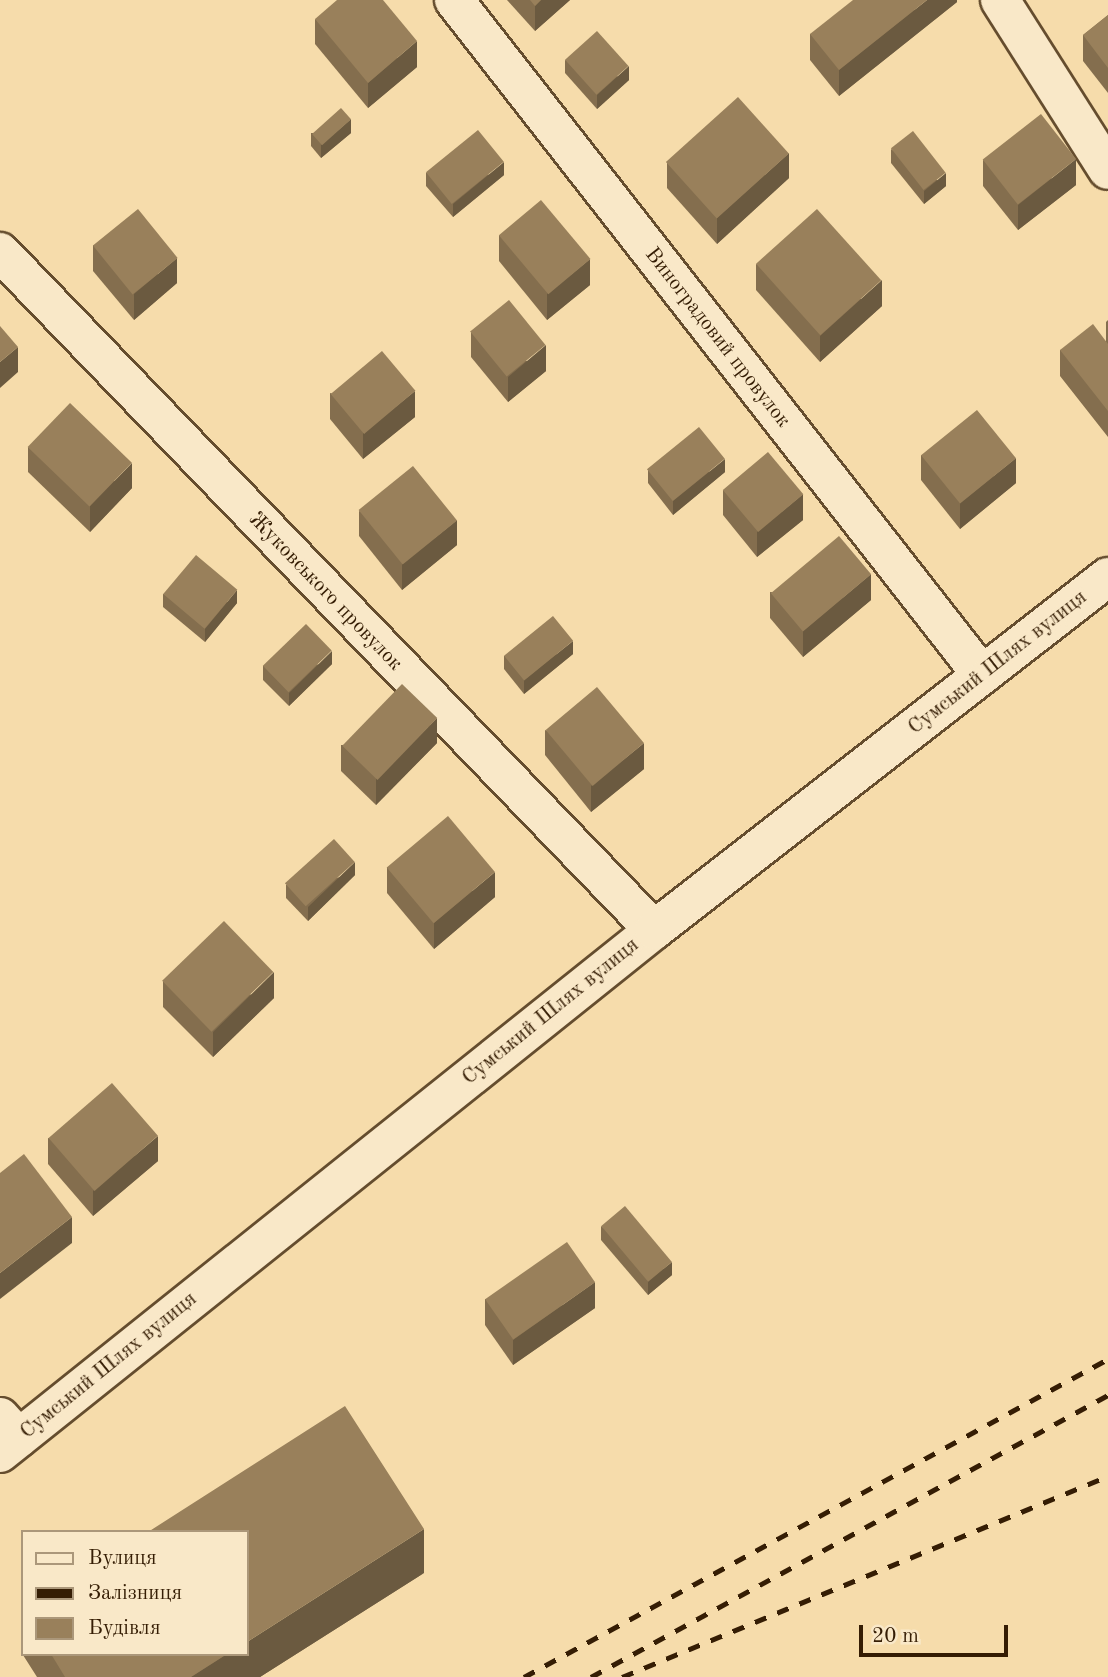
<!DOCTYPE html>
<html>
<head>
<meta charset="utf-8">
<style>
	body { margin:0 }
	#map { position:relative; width:1108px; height:1677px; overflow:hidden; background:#f6dcab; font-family:"Old Standard TT",serif }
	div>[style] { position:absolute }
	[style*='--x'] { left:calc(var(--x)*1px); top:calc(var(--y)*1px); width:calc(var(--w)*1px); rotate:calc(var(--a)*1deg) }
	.roads { filter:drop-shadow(2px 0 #654d2e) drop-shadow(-2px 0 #654d2e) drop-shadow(0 2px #654d2e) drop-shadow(0 -2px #654d2e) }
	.minor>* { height:38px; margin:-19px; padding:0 19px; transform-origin:19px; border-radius:19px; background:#f9e8c8 }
	.secondary>* { height:38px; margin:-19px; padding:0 19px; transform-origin:19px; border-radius:19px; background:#f9e8c8 }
	.rail>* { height:5px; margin-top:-2.5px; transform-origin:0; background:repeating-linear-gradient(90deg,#351d04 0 12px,transparent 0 24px) }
	.wall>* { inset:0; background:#846e4e }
	.shaded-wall>* { inset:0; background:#6b5a40 }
	.building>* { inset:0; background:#99805b; transform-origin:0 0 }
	span { translate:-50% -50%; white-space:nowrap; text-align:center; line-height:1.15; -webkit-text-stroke:7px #f9e8c8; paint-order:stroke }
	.street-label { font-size:21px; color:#351d04 }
	.legend { position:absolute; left:21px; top:1530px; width:228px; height:126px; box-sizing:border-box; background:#f9e8c8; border:2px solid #ab977a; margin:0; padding:9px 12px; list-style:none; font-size:21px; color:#351d04 }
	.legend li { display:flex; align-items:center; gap:14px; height:35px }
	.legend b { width:35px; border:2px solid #ab977a }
	.scale { position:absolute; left:859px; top:1625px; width:149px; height:32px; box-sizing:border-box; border:4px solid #351d04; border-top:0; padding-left:9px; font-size:21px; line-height:24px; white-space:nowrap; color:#351d04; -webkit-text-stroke:5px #f9e8c8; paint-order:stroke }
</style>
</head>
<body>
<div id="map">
	<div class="roads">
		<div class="minor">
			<i style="--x:454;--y:0;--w:857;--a:51.97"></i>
			<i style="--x:1000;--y:0;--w:201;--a:57.6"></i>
			<i style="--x:0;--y:252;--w:942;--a:46.03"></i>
			<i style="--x:0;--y:1417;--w:28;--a:48"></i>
		</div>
		<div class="secondary">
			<i style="--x:0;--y:1453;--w:837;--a:-38.65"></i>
			<i style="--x:654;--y:930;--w:575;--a:-37.87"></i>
		</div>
	</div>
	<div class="rail">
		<i style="--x:524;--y:1677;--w:665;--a:-28.57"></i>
		<i style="--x:591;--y:1677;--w:589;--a:-28.61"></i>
		<i style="--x:622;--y:1677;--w:526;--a:-22.47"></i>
	</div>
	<div class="wall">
		<i style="clip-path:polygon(507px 0,570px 0,535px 31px)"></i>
		<i style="clip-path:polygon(957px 0,957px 2px,839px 96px,810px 60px,810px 34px)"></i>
		<i style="clip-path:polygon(1108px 15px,1108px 93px,1083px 61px,1083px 35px)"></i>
		<i style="clip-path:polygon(315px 19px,417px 67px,368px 108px,315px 44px)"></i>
		<i style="clip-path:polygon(565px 60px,629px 80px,597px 109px,565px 73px)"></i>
		<i style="clip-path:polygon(311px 133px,351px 133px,321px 158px,311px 146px)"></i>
		<i style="clip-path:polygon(891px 149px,946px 186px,924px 204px,891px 163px)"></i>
		<i style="clip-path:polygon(983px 160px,1076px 185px,1018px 230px,983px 186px)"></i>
		<i style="clip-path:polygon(667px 163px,789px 178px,717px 244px,667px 188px)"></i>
		<i style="clip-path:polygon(426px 173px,504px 175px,453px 217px,426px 186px)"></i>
		<i style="clip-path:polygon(499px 235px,590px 285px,547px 320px,499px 261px)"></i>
		<i style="clip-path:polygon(93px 245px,177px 283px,134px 320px,93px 271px)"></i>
		<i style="clip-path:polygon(756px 264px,882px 306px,820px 362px,756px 290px)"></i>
		<i style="clip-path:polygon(1108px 320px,1108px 437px,1060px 376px,1060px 350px,1106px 341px,1106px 322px)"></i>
		<i style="clip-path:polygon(471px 332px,546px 371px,508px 402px,471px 357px)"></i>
		<i style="clip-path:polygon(330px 393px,415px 417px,363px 459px,330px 419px)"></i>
		<i style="clip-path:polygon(28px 447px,132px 488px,90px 532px,28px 472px)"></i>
		<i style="clip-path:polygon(921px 455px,1016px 483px,960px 529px,921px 480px)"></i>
		<i style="clip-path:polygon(648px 470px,725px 472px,673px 515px,648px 483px)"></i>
		<i style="clip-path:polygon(723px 490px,803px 520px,757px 557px,723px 515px)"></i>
		<i style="clip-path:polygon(359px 511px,457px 545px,402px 590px,359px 536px)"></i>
		<i style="clip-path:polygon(770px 592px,871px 600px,803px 657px,770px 618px)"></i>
		<i style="clip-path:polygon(163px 594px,237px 603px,205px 642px,163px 607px)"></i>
		<i style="clip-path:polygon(573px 654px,524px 694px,504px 669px,504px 656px)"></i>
		<i style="clip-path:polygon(332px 664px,289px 706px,263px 680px,263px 666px)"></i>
		<i style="clip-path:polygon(545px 730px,644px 769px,591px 812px,545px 755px)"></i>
		<i style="clip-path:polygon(437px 743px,376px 805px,341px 771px,341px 745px)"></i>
		<i style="clip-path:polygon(387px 867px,495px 897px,434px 949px,387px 893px)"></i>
		<i style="clip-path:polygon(355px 875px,308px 921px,286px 898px,286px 885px)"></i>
		<i style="clip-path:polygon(163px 981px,274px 998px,213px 1057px,163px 1007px)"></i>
		<i style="clip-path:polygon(48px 1138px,158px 1161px,93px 1216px,48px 1164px)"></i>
		<i style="clip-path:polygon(601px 1226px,672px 1275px,648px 1295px,601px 1240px)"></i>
		<i style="clip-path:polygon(485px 1299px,595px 1308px,513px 1365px,485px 1325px)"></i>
		<i style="clip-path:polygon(424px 1573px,260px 1677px,37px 1677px,23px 1655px,247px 1654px)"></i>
	</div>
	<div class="shaded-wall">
		<i style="clip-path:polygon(541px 0,570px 0,535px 31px,535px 6px)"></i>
		<i style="clip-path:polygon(927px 0,957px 0,957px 2px,839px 96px,839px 70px)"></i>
		<i style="clip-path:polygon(417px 41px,417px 67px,368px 108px,368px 83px)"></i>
		<i style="clip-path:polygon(629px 66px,629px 80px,597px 109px,597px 95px)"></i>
		<i style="clip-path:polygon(351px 119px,351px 133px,321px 158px,321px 145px)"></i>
		<i style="clip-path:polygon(789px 153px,789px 178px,717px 244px,717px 218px)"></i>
		<i style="clip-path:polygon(1076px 159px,1076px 185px,1018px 230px,1018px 205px)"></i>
		<i style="clip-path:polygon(504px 162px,504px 175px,453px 217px,453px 204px)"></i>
		<i style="clip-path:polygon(946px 173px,946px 186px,924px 204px,924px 191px)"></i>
		<i style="clip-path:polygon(177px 258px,177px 283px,134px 320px,134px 294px)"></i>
		<i style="clip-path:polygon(590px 259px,590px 285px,547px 320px,547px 294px)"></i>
		<i style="clip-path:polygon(882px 280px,882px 306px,820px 362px,820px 336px)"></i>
		<i style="clip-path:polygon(546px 345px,546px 371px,508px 402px,508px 377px)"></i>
		<i style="clip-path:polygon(18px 347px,18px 372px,0 388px,0 362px)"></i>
		<i style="clip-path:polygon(415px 391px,415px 417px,363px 459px,363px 433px)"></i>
		<i style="clip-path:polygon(1016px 458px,1016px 483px,960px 529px,960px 503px)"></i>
		<i style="clip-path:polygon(725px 459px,725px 472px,673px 515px,673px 501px)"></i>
		<i style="clip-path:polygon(132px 463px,132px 488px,90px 532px,90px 506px)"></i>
		<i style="clip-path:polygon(803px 494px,803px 520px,757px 557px,757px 532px)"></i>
		<i style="clip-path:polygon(457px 520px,457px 545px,402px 590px,402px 564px)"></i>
		<i style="clip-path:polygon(871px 574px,871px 600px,803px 657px,803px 631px)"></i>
		<i style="clip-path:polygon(237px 590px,237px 603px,205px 642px,205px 629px)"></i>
		<i style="clip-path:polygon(573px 641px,573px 654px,524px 694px,524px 680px)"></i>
		<i style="clip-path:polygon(332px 651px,332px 664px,289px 706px,289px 693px)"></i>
		<i style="clip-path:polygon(437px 718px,437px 743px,376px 805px,376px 779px)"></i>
		<i style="clip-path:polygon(644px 743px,644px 769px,591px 812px,591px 786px)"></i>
		<i style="clip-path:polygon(355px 862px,355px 875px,308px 921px,308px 907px)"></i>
		<i style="clip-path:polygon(495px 872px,495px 897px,434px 949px,434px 923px)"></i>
		<i style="clip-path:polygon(274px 972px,274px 998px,213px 1057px,213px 1032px)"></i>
		<i style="clip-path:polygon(158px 1136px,158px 1161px,93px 1216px,93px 1191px)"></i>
		<i style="clip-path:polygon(72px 1217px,72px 1243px,0 1299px,0 1273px)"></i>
		<i style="clip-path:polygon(672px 1262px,672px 1275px,648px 1295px,648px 1281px)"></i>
		<i style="clip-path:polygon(595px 1282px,595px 1308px,513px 1365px,513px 1340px)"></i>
		<i style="clip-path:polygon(424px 1529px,424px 1573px,260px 1677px,191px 1677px,227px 1654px,247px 1654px,247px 1642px)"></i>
	</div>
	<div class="building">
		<i style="clip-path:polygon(337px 0,383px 0,417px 41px,368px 83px,315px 19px)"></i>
		<i style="clip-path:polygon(530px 0,541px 0,535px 6px)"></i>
		<i style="clip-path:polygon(853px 0,927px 0,839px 70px,810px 34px)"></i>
		<i style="clip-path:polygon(1108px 15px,1108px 68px,1083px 35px)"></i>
		<i style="left:597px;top:31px;width:47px;height:43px;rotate:48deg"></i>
		<i style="left:738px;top:97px;width:76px;height:97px;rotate:48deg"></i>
		<i style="left:341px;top:108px;width:15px;height:39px;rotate:48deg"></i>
		<i style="left:1041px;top:114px;width:57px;height:74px;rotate:52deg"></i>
		<i style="left:478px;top:130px;width:41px;height:67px;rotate:51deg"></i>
		<i style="left:913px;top:131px;width:53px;height:28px;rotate:52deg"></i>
		<i style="left:541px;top:200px;width:77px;height:55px;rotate:50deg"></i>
		<i style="left:138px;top:209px;width:63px;height:58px;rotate:51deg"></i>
		<i style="left:817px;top:209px;width:96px;height:82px;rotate:48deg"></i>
		<i style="left:509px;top:300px;width:58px;height:50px;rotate:51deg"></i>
		<i style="clip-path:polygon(1093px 324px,1108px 344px,1108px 411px,1060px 350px)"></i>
		<i style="clip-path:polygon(0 326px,18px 347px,0 362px)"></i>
		<i style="left:382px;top:351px;width:52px;height:67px;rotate:50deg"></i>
		<i style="left:70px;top:403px;width:86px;height:61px;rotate:44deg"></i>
		<i style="left:977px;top:410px;width:62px;height:72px;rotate:51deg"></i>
		<i style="left:699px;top:427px;width:41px;height:67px;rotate:51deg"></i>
		<i style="left:768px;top:452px;width:55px;height:59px;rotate:50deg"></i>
		<i style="left:413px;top:466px;width:70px;height:70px;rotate:51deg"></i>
		<i style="left:839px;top:536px;width:50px;height:89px;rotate:50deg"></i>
		<i style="left:196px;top:555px;width:54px;height:51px;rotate:40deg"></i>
		<i style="left:553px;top:616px;width:32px;height:63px;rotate:51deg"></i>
		<i style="left:306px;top:624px;width:37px;height:60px;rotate:46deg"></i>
		<i style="left:402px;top:684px;width:49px;height:86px;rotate:44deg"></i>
		<i style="left:597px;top:687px;width:73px;height:67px;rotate:50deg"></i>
		<i style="left:448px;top:816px;width:73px;height:80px;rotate:50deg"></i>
		<i style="left:334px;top:839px;width:31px;height:66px;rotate:48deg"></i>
		<i style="left:224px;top:921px;width:71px;height:86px;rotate:46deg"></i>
		<i style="left:112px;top:1083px;width:70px;height:84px;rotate:49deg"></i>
		<i style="clip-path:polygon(24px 1154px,72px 1217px,0 1273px,0 1173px)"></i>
		<i style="left:625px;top:1206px;width:73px;height:31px;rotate:50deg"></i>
		<i style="left:567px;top:1242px;width:49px;height:100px;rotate:55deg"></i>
		<i style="clip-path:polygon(345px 1406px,424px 1529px,247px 1642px,247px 1532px,148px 1532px)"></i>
		<i style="clip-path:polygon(51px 1654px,227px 1654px,191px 1677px,65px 1677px)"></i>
	</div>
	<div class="street-label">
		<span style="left:717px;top:338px;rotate:52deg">Виноградовий провулок</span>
		<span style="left:325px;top:592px;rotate:46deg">Жуковського провулок</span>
		<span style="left:998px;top:663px;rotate:-38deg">Сумський Шлях вулиця</span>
		<span style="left:551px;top:1012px;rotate:-39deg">Сумський Шлях вулиця</span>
		<span style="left:109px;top:1366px;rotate:-39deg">Сумський Шлях вулиця</span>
	</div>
	<ul class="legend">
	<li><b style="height:9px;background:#f9e8c8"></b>Вулиця</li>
	<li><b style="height:9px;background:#351d04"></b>Залізниця</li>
	<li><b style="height:19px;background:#99805b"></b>Будівля</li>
	</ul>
	<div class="scale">20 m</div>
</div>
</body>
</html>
